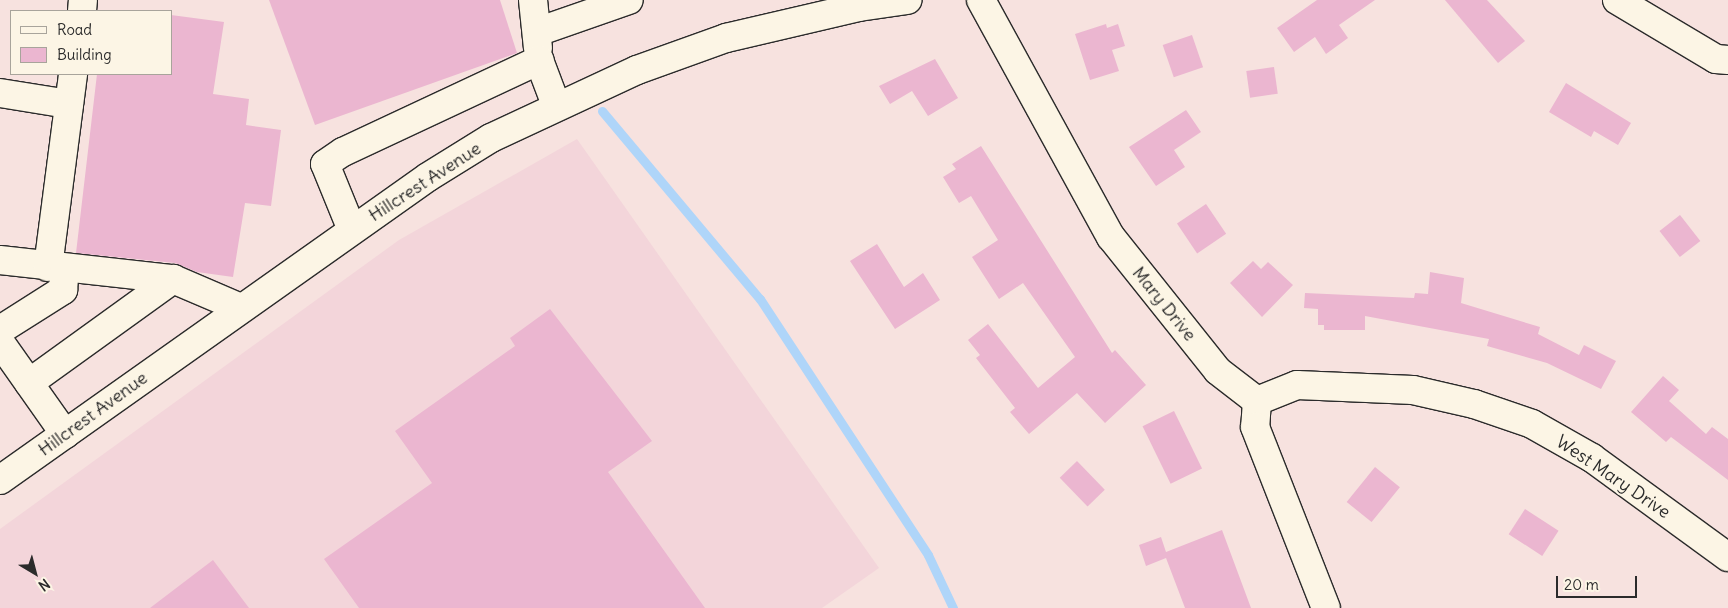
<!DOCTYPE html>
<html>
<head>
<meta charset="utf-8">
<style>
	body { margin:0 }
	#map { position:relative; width:1728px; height:608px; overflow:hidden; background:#f7e2df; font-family:Delius,sans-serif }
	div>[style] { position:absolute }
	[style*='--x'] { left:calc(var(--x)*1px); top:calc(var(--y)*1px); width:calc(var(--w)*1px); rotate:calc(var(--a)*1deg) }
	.built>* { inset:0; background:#f3d5da }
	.stream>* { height:9px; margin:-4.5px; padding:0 4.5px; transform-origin:4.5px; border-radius:4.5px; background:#afd5f9 }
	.building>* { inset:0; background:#ebb6d0; transform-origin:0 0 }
	.roads { filter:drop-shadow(1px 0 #2b2b2b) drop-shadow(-1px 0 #2b2b2b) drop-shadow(0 1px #2b2b2b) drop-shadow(0 -1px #2b2b2b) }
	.minor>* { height:28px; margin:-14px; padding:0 14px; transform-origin:14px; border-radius:14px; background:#fcf5e5 }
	span { translate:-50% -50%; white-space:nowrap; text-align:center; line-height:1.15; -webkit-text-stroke:4px #fcf5e5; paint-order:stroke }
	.street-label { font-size:18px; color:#2b2b2b }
	.legend { position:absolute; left:10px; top:10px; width:162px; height:65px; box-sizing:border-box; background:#fcf5e5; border:1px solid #a8a49b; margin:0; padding:6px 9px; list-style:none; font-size:15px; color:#2b2b2b }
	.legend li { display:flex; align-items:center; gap:10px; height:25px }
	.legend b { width:25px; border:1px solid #a8a49b }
	.north { position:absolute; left:10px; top:548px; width:50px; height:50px; -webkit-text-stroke:4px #fcf5e5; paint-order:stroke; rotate:143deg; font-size:14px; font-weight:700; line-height:20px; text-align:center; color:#2b2b2b }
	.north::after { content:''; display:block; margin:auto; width:18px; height:22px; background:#2b2b2b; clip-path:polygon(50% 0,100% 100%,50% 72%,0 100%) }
	.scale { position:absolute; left:1556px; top:576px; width:81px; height:22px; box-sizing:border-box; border:2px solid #2b2b2b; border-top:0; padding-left:6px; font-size:15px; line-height:18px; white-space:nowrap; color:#2b2b2b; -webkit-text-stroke:4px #fcf5e5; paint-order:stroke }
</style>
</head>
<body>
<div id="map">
	<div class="built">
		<i style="clip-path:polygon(577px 139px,879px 568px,822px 608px,0 608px,0 529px,399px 240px)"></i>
	</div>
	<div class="stream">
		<i style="--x:602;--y:111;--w:246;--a:50"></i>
		<i style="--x:760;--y:299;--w:306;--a:56.7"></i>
		<i style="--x:928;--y:555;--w:59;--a:64.7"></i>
	</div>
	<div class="building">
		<i style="clip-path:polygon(269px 0,500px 0,517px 53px,315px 125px)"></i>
		<i style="clip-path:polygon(1317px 0,1375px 0,1339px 25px,1348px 38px,1326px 54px,1315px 37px,1294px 52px,1277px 28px)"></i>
		<i style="clip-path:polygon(1445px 0,1487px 0,1525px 41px,1498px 63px)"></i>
		<i style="clip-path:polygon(171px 15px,224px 22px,213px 94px,249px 99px,246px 125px,281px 130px,271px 206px,245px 203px,233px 277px,197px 272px,175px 263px,76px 253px,97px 74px,171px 74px)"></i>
		<i style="clip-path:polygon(1106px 24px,1107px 28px,1118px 24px,1125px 46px,1112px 50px,1119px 71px,1090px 80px,1075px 34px)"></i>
		<i style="left:1192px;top:35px;width:34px;height:31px;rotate:71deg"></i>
		<i style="clip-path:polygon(935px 59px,958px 98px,928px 116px,912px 91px,890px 104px,879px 86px)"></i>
		<i style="left:1274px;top:67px;width:27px;height:28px;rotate:82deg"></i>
		<i style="clip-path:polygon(1566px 83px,1631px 123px,1618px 145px,1594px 131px,1591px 137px,1549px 112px)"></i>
		<i style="clip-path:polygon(1186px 110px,1201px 132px,1174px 150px,1185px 167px,1156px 186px,1129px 147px)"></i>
		<i style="clip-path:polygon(981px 146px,1112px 353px,1115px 350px,1146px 385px,1105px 423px,1077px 393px,1029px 434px,1010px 412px,1015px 408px,976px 358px,980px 355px,968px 340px,988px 324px,1038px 388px,1075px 357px,1023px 283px,999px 299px,972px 257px,998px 240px,971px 196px,959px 203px,943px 177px,956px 169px,952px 164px)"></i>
		<i style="left:1206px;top:204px;width:36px;height:35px;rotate:56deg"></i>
		<i style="left:1680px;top:215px;width:33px;height:26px;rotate:52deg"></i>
		<i style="clip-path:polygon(877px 244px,904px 287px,923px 273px,940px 300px,895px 329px,850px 261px)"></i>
		<i style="clip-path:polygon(1253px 261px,1261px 269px,1268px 262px,1293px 285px,1262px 317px,1230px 283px)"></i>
		<i style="clip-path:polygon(1430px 272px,1464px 278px,1461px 303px,1540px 327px,1538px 334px,1579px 355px,1584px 345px,1616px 361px,1601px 389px,1547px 363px,1487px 346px,1489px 339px,1365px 316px,1365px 330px,1324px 330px,1324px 325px,1318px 325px,1318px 309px,1304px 308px,1305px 293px,1414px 298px,1415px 293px,1428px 294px)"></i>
		<i style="clip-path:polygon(550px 309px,652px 441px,608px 472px,705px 608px,359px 608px,324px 559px,432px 483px,395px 431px,515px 346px,510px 338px)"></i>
		<i style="clip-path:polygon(1663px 376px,1679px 390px,1669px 401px,1706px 434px,1712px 427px,1728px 439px,1728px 480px,1671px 437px,1666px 442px,1631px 412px)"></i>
		<i style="left:1174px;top:411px;width:64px;height:35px;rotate:64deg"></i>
		<i style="left:1077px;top:461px;width:40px;height:24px;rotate:46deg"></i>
		<i style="left:1375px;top:467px;width:32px;height:45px;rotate:39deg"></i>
		<i style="left:1525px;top:509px;width:40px;height:30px;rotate:33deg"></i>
		<i style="clip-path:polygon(1222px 530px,1251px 608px,1185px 608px,1166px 558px,1146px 566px,1139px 545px,1161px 537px,1166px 552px)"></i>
		<i style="clip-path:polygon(213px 560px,249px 608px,150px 608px)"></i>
	</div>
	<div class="roads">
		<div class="minor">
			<i style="--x:533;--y:0;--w:48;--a:84.1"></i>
			<i style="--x:981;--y:0;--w:270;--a:61.3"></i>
			<i style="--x:1111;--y:237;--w:171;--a:51.4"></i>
			<i style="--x:1218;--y:371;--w:49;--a:37.6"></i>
			<i style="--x:1617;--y:0;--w:115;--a:30.8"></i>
			<i style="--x:1716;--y:59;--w:12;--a:5"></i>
			<i style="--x:82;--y:11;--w:11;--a:-85"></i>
			<i style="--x:537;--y:32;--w:97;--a:-19.2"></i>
			<i style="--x:0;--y:93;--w:70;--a:9.1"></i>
			<i style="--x:352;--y:230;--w:71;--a:-112.2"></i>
			<i style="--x:325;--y:164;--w:22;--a:-34"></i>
			<i style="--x:343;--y:152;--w:217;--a:-25.1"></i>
			<i style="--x:539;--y:60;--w:48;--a:69.3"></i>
			<i style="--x:0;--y:260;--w:174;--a:6.3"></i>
			<i style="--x:173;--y:279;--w:74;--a:23.1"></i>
			<i style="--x:48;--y:267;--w:195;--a:-82.6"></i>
			<i style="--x:0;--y:330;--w:75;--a:-32.4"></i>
			<i style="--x:63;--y:290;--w:21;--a:-85"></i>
			<i style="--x:0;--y:342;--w:113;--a:54.8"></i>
			<i style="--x:29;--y:383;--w:178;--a:-35.8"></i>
			<i style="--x:1257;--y:401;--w:43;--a:-21.8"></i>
			<i style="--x:1297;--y:385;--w:116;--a:2.5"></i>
			<i style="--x:1413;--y:390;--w:63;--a:12.9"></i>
			<i style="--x:1474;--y:404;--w:61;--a:19"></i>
			<i style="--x:1532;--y:424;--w:69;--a:29.5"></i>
			<i style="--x:1592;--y:458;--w:168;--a:36.1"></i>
			<i style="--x:1257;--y:401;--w:26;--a:94"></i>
			<i style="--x:1255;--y:427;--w:194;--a:68.6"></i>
			<i style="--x:0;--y:480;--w:524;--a:-35.3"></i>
			<i style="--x:428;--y:177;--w:74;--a:-31.8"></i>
			<i style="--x:491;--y:138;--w:161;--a:-25"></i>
			<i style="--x:637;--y:70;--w:95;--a:-19.8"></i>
			<i style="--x:726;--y:38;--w:137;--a:-13.1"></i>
			<i style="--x:859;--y:7;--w:49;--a:-8.3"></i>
		</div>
	</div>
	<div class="street-label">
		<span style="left:425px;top:182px;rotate:-33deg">Hillcrest Avenue</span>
		<span style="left:1164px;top:304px;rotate:51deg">Mary Drive</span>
		<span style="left:93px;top:414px;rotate:-36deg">Hillcrest Avenue</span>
		<span style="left:1613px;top:477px;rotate:34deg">West Mary Drive</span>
	</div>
	<ul class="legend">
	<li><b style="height:6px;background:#fcf5e5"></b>Road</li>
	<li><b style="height:14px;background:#ebb6d0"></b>Building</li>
	</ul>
	<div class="north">N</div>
	<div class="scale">20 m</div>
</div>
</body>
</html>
